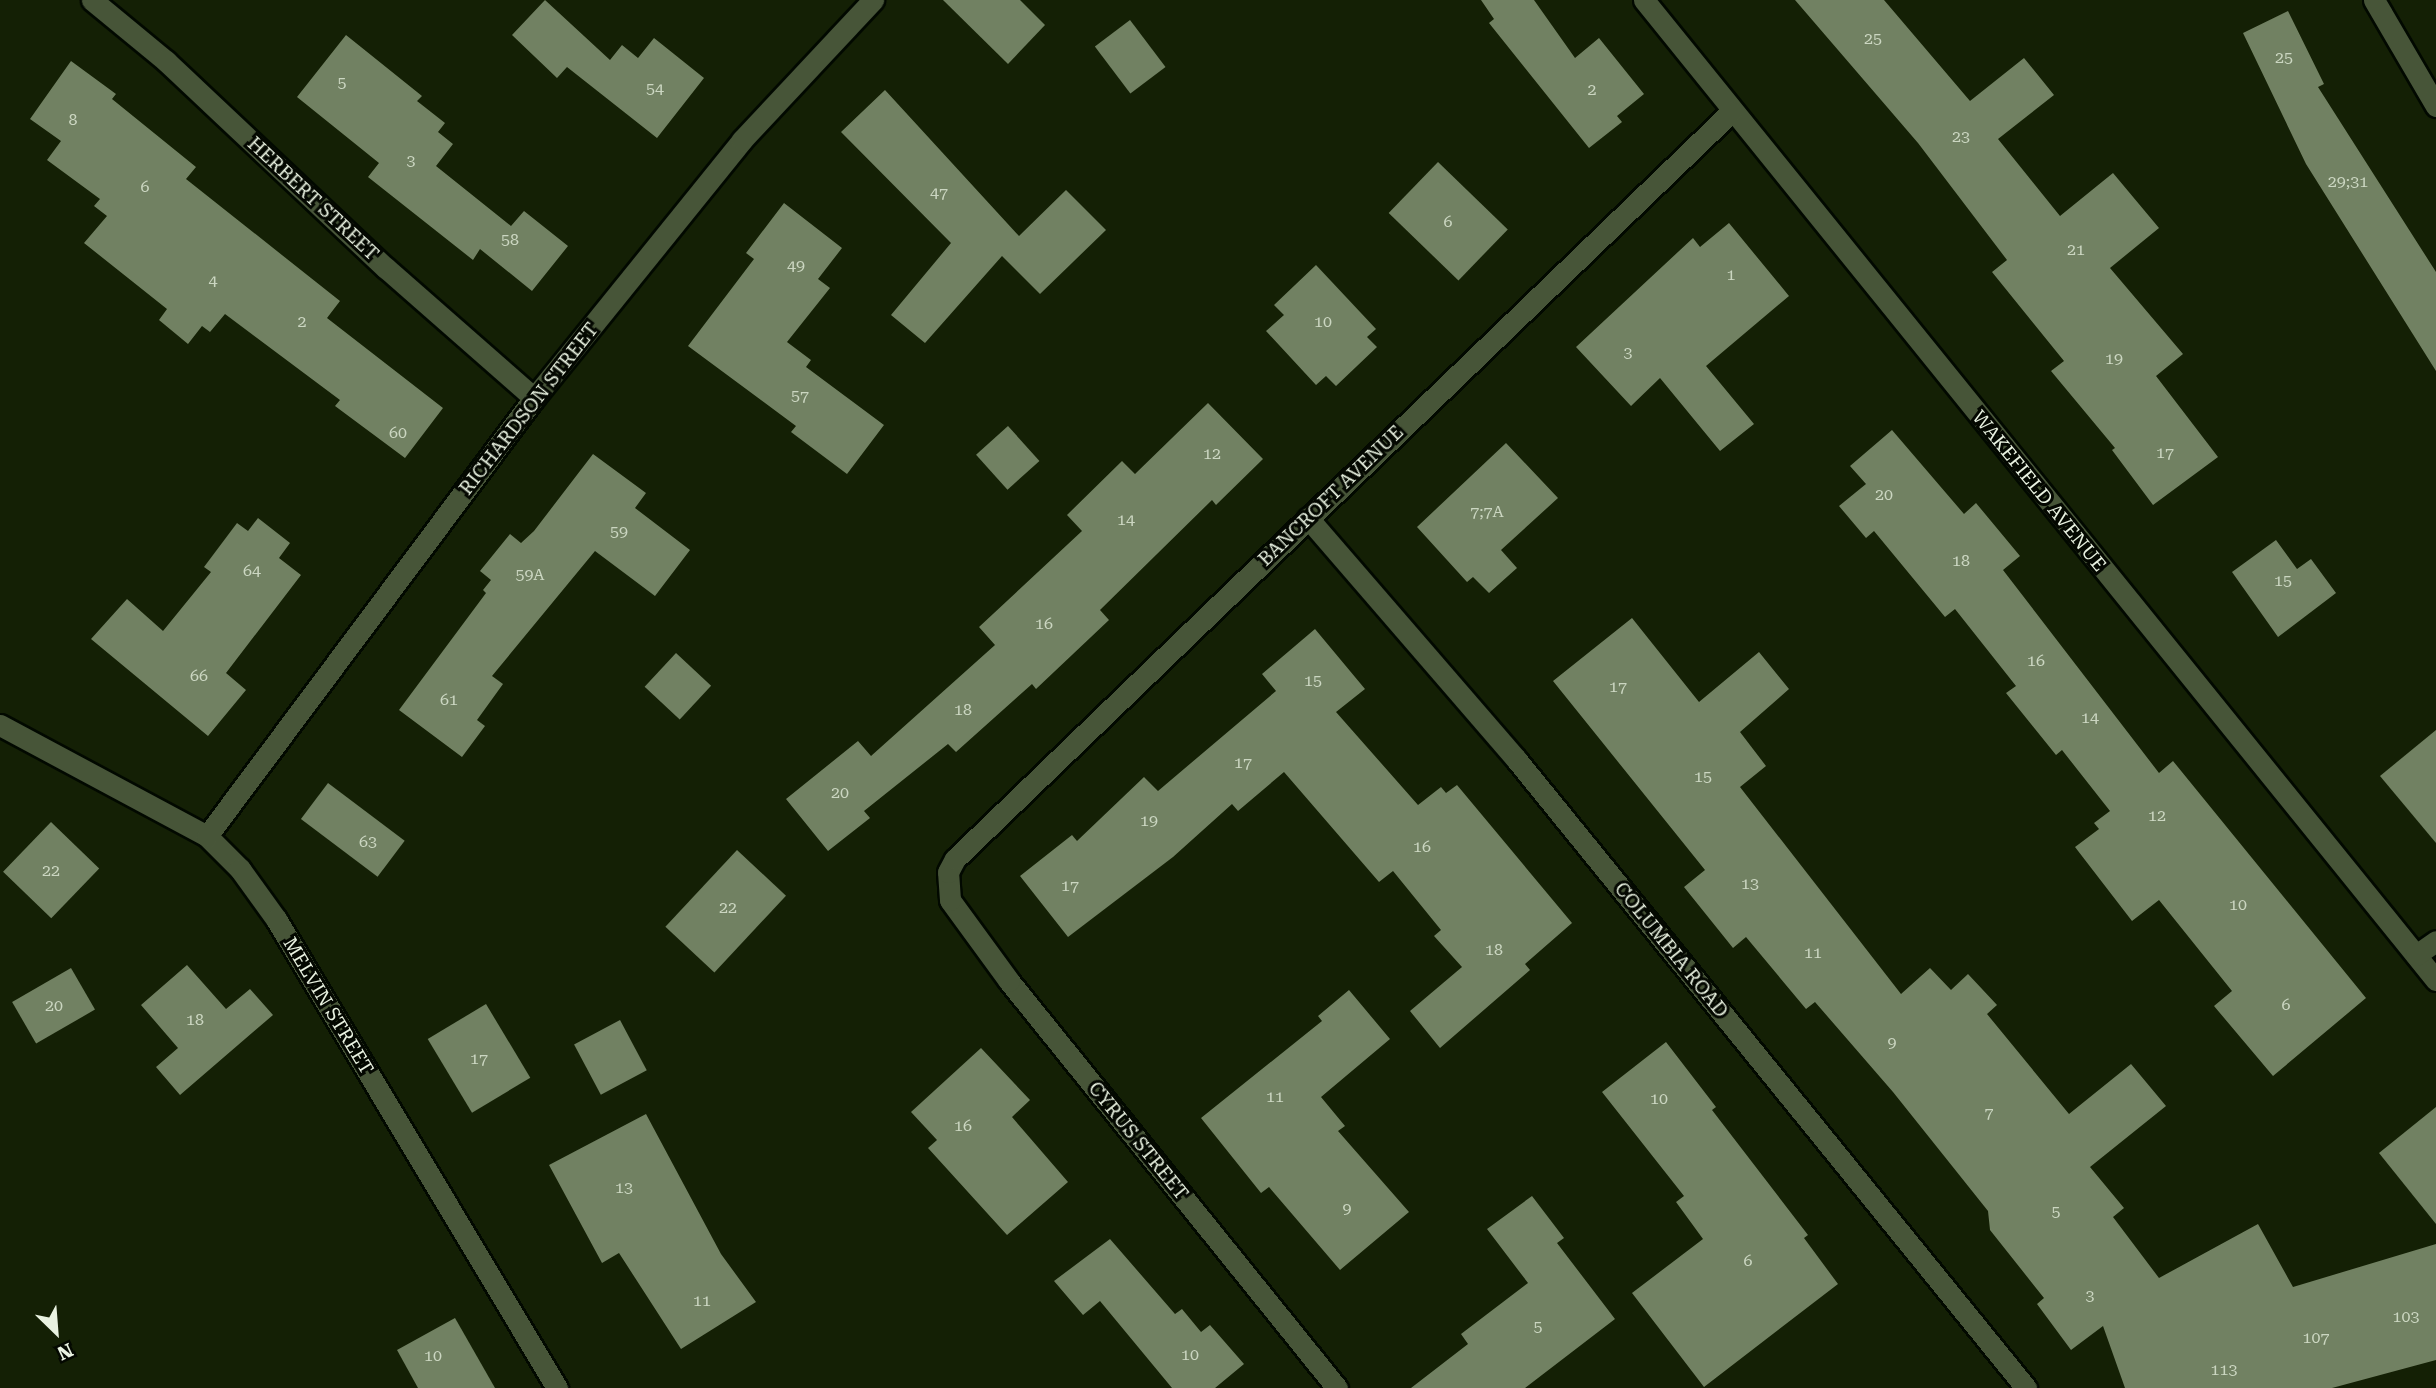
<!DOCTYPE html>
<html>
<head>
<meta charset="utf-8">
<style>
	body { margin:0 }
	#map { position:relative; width:2436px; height:1388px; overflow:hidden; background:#142005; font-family:"Roboto Serif",serif }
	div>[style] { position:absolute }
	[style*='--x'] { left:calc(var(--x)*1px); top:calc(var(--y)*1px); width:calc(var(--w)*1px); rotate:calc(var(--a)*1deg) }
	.building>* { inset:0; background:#718162; transform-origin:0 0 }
	.roads { filter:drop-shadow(2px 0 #020900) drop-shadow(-2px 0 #020900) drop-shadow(0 2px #020900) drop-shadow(0 -2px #020900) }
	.minor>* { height:21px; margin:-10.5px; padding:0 10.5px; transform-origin:10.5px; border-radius:10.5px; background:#475538 }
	span { translate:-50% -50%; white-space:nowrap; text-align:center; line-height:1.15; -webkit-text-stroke:6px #040801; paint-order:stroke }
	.number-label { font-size:16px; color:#cbd6c1 }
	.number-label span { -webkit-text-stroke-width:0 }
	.street-label { font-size:19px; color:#e9f2e1 }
	.north { position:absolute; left:21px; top:1297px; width:70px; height:70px; -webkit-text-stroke:5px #040801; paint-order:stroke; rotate:155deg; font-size:19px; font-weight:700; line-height:28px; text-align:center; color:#e9f2e1 }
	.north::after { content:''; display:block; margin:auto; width:24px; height:32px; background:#e9f2e1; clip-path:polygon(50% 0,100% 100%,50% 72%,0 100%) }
</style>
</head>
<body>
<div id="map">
	<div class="building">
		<i style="clip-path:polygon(545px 0,610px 60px,622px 45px,638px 58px,654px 38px,704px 78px,657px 138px,567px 67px,557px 78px,512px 35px)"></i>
		<i style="clip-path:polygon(943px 0,1020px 0,1045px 25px,1008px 64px)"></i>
		<i style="clip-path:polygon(1481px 0,1534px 0,1575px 58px,1599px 38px,1644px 94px,1617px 116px,1622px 122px,1589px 148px,1489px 23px,1494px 19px)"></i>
		<i style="clip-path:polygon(1795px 0,1884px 0,1970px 101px,2024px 58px,2054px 95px,1998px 139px,2060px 216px,2113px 173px,2159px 228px,2110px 268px,2183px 354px,2156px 376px,2218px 457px,2153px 505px,2112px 450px,2115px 448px,2051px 371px,2064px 361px,1992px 272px,2007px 260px,1918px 143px)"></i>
		<i style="clip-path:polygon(2288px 11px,2324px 84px,2318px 87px,2436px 272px,2436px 371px,2306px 164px,2243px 33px)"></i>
		<i style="left:1130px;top:20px;width:59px;height:44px;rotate:53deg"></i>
		<i style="clip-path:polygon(346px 35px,422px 96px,417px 101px,445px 123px,438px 132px,453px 144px,436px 166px,511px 226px,524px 211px,568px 246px,532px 291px,480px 249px,473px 260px,368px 177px,379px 163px,297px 97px)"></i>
		<i style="clip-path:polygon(71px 61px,116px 94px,112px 99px,196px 167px,186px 179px,340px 301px,327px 318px,443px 408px,405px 458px,335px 406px,340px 400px,225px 314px,210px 332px,202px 326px,188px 344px,159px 320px,167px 309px,84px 243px,107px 216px,94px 206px,100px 199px,47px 160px,61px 141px,30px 119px)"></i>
		<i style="clip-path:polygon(885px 90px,1019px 236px,1066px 190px,1106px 230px,1040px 294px,1002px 256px,925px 343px,891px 315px,951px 243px,841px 132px)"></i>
		<i style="left:1438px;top:162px;width:97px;height:71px;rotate:44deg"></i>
		<i style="clip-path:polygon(784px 203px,842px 248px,818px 279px,830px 288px,787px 342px,811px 360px,806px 367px,884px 425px,847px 474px,791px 432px,796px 426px,688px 346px,754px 259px,746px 253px)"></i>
		<i style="clip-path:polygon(1729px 223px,1789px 296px,1706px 366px,1754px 424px,1720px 451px,1660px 378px,1631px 406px,1576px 347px,1693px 238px,1700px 247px)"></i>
		<i style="clip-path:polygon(1316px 265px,1376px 329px,1367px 337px,1377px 347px,1336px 386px,1326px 376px,1316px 385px,1266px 331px,1284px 315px,1274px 305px)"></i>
		<i style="clip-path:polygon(1208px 403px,1263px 459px,1216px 505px,1212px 500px,1100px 610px,1109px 620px,1036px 689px,1032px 684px,956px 752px,948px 744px,864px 811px,870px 818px,828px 851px,786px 799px,858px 741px,871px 756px,995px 645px,979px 627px,1082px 531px,1067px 515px,1122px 461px,1135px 474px)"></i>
		<i style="left:1008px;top:426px;width:47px;height:43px;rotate:48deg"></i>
		<i style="clip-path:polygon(1892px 430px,1964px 514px,1976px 503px,2020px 556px,2003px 570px,2159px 773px,2173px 761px,2366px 998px,2273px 1076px,2214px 1006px,2232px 991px,2159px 900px,2132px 921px,2075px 847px,2099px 829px,2094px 823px,2110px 811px,2062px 750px,2056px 755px,2006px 693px,2016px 686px,1955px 609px,1945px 617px,1874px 531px,1866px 538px,1839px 506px,1866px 484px,1850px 466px)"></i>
		<i style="clip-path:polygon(1506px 443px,1558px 498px,1501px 550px,1517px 568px,1489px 593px,1473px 577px,1467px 582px,1417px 527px)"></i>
		<i style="clip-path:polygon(593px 454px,646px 493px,635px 508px,690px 550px,655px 596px,595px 551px,492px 676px,503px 684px,477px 720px,485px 726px,462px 757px,399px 710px,486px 593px,483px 590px,491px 580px,480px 571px,510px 534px,521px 543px,534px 531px)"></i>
		<i style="clip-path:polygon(258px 518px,290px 543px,279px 558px,301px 575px,226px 673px,246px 690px,208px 736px,91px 639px,127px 599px,163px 631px,211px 572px,204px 567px,237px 523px,248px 531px)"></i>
		<i style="clip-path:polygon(2276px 540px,2297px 569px,2311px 559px,2336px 593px,2278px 637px,2232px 572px)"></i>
		<i style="clip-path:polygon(1632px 618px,1699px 702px,1759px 652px,1789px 689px,1740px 732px,1766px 766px,1740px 787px,1901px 994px,1930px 968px,1951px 990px,1968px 974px,1997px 1005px,1987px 1014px,2069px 1114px,2131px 1064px,2166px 1106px,2090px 1167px,2124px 1208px,2113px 1217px,2159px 1278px,2258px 1224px,2293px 1287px,2436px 1244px,2436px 1360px,2332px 1388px,2125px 1388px,2103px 1326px,2071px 1350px,2037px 1304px,2044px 1298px,1990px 1230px,1988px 1211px,1893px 1092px,1815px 1002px,1806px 1009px,1746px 937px,1733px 948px,1684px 887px,1705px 870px,1553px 681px)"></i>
		<i style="clip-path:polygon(1315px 629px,1365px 689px,1336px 712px,1418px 805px,1441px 787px,1446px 793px,1457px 785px,1572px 923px,1525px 964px,1530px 970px,1440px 1048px,1410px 1011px,1462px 967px,1434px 936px,1441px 930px,1393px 871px,1379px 882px,1284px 772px,1238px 811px,1232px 804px,1173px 857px,1068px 937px,1020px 876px,1072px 835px,1077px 841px,1144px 777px,1158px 791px,1276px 691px,1262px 674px)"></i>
		<i style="left:676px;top:653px;width:48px;height:46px;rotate:43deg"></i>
		<i style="clip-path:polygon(2436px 730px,2436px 843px,2380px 776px)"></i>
		<i style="left:328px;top:783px;width:96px;height:45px;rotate:37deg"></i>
		<i style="left:51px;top:822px;width:67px;height:69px;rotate:44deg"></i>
		<i style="left:737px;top:850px;width:67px;height:105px;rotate:43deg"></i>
		<i style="clip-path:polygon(187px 965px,226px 1009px,250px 989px,273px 1015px,180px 1095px,156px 1067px,178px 1048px,141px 1005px)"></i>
		<i style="left:71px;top:968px;width:48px;height:68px;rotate:60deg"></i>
		<i style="clip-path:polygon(1349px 990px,1390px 1039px,1321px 1097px,1345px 1126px,1338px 1131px,1409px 1212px,1340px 1270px,1269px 1187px,1261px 1193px,1201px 1118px,1322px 1021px,1318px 1016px)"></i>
		<i style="left:486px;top:1004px;width:86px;height:68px;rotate:59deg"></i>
		<i style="left:620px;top:1020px;width:57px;height:52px;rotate:62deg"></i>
		<i style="clip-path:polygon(1666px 1042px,1716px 1107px,1712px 1110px,1808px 1235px,1804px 1238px,1838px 1284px,1704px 1387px,1632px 1293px,1703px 1239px,1676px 1202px,1684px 1196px,1602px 1092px)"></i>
		<i style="clip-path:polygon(981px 1048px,1030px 1100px,1012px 1117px,1068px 1182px,1007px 1235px,928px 1148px,937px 1140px,911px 1112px)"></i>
		<i style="clip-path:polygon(2436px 1107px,2436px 1224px,2379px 1153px)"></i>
		<i style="clip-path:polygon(646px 1114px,721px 1254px,756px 1302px,681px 1349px,619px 1253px,602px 1263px,549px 1165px)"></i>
		<i style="clip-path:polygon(1532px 1196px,1564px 1238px,1557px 1243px,1615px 1319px,1525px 1388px,1411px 1388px,1468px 1344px,1461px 1334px,1528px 1283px,1487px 1229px)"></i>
		<i style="clip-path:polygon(1110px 1239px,1175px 1314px,1182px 1309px,1201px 1332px,1210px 1325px,1244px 1364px,1215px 1388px,1172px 1388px,1100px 1301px,1083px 1315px,1054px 1281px)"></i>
		<i style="clip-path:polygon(455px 1318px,495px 1388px,418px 1388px,397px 1350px)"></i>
	</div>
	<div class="roads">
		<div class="minor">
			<i style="--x:92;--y:0;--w:96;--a:39.5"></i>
			<i style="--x:166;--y:61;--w:302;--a:43.3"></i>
			<i style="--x:386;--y:268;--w:197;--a:41.3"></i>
			<i style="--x:1644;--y:0;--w:1260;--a:51.06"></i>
			<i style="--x:2374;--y:0;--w:123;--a:59.7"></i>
			<i style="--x:1308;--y:518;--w:318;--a:49.2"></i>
			<i style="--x:1516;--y:759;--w:810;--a:50.96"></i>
			<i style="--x:0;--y:725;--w:235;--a:28.2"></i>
			<i style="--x:207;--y:836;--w:47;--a:45"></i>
			<i style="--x:240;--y:869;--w:62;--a:54.2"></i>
			<i style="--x:276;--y:919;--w:547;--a:59.07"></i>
			<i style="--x:207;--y:836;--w:547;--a:-53.26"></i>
			<i style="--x:534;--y:398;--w:331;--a:-51.1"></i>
			<i style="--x:742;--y:140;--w:192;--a:-46.9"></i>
			<i style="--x:2416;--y:955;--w:24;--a:-35"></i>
			<i style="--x:1337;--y:1388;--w:523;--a:-128.87"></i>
			<i style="--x:1009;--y:981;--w:100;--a:-126.1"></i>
			<i style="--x:950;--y:900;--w:28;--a:-94"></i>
			<i style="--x:948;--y:872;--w:15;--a:-62"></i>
			<i style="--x:955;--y:859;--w:1077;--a:-43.91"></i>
		</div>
	</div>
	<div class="number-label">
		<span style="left:1873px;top:39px">25</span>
		<span style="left:2284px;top:58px">25</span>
		<span style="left:342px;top:83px">5</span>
		<span style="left:655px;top:89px">54</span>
		<span style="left:1592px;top:90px">2</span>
		<span style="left:73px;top:120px">8</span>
		<span style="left:1961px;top:137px">23</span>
		<span style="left:411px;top:161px">3</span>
		<span style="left:2348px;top:182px">29;31</span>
		<span style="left:145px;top:187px">6</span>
		<span style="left:939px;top:193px">47</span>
		<span style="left:1448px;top:222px">6</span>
		<span style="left:510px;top:240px">58</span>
		<span style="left:2076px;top:250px">21</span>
		<span style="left:796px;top:266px">49</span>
		<span style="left:1731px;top:275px">1</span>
		<span style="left:213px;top:281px">4</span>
		<span style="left:302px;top:322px">2</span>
		<span style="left:1323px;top:322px">10</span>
		<span style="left:1628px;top:353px">3</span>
		<span style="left:2114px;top:359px">19</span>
		<span style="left:800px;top:396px">57</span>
		<span style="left:398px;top:433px">60</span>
		<span style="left:2165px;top:453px">17</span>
		<span style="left:1212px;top:454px">12</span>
		<span style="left:1884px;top:495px">20</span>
		<span style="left:1487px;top:512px">7;7A</span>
		<span style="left:1126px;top:520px">14</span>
		<span style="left:619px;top:532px">59</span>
		<span style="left:1961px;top:561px">18</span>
		<span style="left:252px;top:571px">64</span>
		<span style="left:530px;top:575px">59A</span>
		<span style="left:2283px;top:581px">15</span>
		<span style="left:1044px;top:624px">16</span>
		<span style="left:2036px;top:661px">16</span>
		<span style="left:199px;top:676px">66</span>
		<span style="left:1313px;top:681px">15</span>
		<span style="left:1618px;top:687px">17</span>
		<span style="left:449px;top:700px">61</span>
		<span style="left:963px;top:710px">18</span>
		<span style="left:2090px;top:718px">14</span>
		<span style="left:1243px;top:763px">17</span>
		<span style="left:1703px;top:777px">15</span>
		<span style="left:840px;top:793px">20</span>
		<span style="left:2157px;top:816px">12</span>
		<span style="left:1149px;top:821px">19</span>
		<span style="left:368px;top:842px">63</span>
		<span style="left:1422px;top:847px">16</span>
		<span style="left:51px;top:871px">22</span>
		<span style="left:1750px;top:884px">13</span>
		<span style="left:1070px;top:886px">17</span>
		<span style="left:2238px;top:905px">10</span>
		<span style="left:728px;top:908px">22</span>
		<span style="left:1494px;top:950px">18</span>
		<span style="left:1813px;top:953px">11</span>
		<span style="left:2286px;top:1005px">6</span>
		<span style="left:54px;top:1006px">20</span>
		<span style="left:195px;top:1020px">18</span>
		<span style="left:1892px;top:1043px">9</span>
		<span style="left:479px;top:1059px">17</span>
		<span style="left:1275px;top:1097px">11</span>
		<span style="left:1659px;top:1099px">10</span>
		<span style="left:1989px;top:1113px">7</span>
		<span style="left:963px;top:1126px">16</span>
		<span style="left:624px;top:1188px">13</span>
		<span style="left:1347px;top:1209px">9</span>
		<span style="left:2056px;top:1212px">5</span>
		<span style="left:1748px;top:1261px">6</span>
		<span style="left:2090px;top:1296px">3</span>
		<span style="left:702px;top:1301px">11</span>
		<span style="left:2406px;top:1317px">103</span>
		<span style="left:1538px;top:1327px">5</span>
		<span style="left:2316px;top:1338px">107</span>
		<span style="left:1190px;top:1355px">10</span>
		<span style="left:433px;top:1356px">10</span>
		<span style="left:2224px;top:1370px">113</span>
	</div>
	<div class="street-label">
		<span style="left:313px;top:199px;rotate:43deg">HERBERT STREET</span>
		<span style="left:529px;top:409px;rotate:-52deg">RICHARDSON STREET</span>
		<span style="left:2039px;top:491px;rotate:51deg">WAKEFIELD AVENUE</span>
		<span style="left:1331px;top:496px;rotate:-44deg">BANCROFT AVENUE</span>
		<span style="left:1671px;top:950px;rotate:51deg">COLUMBIA ROAD</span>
		<span style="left:328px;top:1006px;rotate:59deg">MELVIN STREET</span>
		<span style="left:1138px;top:1141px;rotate:51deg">CYRUS STREET</span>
	</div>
	<div class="north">N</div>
</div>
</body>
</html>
